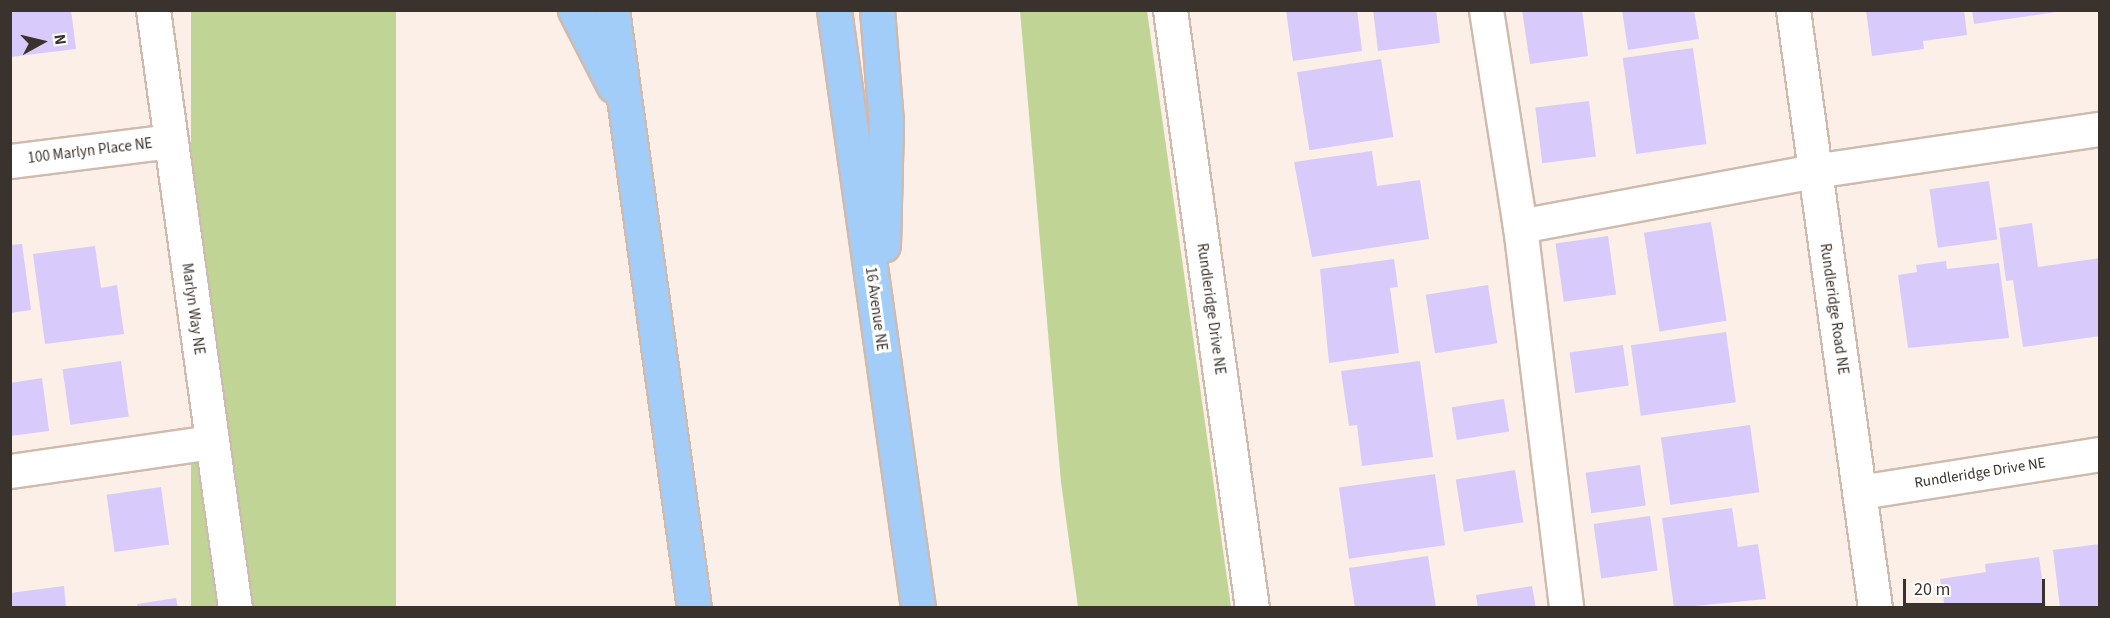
<!DOCTYPE html>
<html>
<head>
<meta charset="utf-8">
<style>
	body { margin:0 }
	#map { position:relative; width:2110px; height:618px; overflow:hidden; background:#fcefe7; font-family:"Source Sans 3",sans-serif }
	div>[style] { position:absolute }
	[style*='--x'] { left:calc(var(--x)*1px); top:calc(var(--y)*1px); width:calc(var(--w)*1px); rotate:calc(var(--a)*1deg) }
	.green>* { inset:0; background:#c0d595; transform-origin:0 0 }
	.building>* { inset:0; background:#d9cafc; transform-origin:0 0 }
	.roads { filter:drop-shadow(2px 0 #cfbaad) drop-shadow(-2px 0 #cfbaad) drop-shadow(0 2px #cfbaad) drop-shadow(0 -2px #cfbaad) }
	.minor>* { height:33px; margin:-16.5px; padding:0 16.5px; transform-origin:16.5px; border-radius:16.5px; background:#fff }
	.highway>* { height:33px; margin:-16.5px; padding:0 16.5px; transform-origin:16.5px; border-radius:16.5px; background:#a3cdf9 }
	span { translate:-50% -50%; white-space:nowrap; text-align:center; line-height:1.15; -webkit-text-stroke:6px #fff; paint-order:stroke }
	.street-label { font-size:15px; color:#3a322c }
	.frame { position:absolute; inset:0; border:12px solid #3a322c; pointer-events:none }
	.north { position:absolute; left:12px; top:12px; width:60px; height:60px; -webkit-text-stroke:4px #fff; paint-order:stroke; rotate:82deg; font-size:16px; font-weight:700; line-height:24px; text-align:center; color:#3a322c }
	.north::after { content:''; display:block; margin:auto; width:21px; height:27px; background:#3a322c; clip-path:polygon(50% 0,100% 100%,50% 72%,0 100%) }
	.scale { position:absolute; left:1903px; top:579px; width:142px; height:27px; box-sizing:border-box; border:3px solid #3a322c; border-top:0; padding-left:8px; font-size:18px; line-height:21px; white-space:nowrap; color:#3a322c; -webkit-text-stroke:4px #fff; paint-order:stroke }
</style>
</head>
<body>
<div id="map">
	<div class="green">
		<i style="left:191px;top:11px;width:205px;height:602px"></i>
		<i style="clip-path:polygon(1020px 11px,1147px 11px,1231px 607px,1078px 607px,1061px 482px)"></i>
	</div>
	<div class="building">
		<i style="clip-path:polygon(10px 10px,71px 10px,76px 49px,10px 57px)"></i>
		<i style="clip-path:polygon(1286px 10px,1357px 10px,1362px 51px,1293px 61px)"></i>
		<i style="clip-path:polygon(1373px 10px,1436px 10px,1440px 43px,1378px 51px)"></i>
		<i style="clip-path:polygon(1522px 10px,1582px 10px,1588px 56px,1530px 64px)"></i>
		<i style="clip-path:polygon(1622px 10px,1694px 10px,1699px 39px,1628px 50px)"></i>
		<i style="clip-path:polygon(1866px 10px,1964px 10px,1967px 35px,1923px 41px,1924px 49px,1872px 56px)"></i>
		<i style="clip-path:polygon(1972px 10px,2056px 10px,2057px 12px,1974px 24px)"></i>
		<i style="left:1693px;top:48px;width:97px;height:71px;rotate:82deg"></i>
		<i style="left:1381px;top:59px;width:79px;height:85px;rotate:81deg"></i>
		<i style="left:1589px;top:101px;width:56px;height:54px;rotate:83deg"></i>
		<i style="clip-path:polygon(1372px 151px,1377px 186px,1420px 180px,1429px 239px,1312px 257px,1294px 162px)"></i>
		<i style="left:1989px;top:181px;width:59px;height:60px;rotate:82deg"></i>
		<i style="left:1711px;top:222px;width:100px;height:68px;rotate:81deg"></i>
		<i style="clip-path:polygon(2032px 223px,2038px 267px,2100px 258px,2100px 336px,2023px 347px,2013px 280px,2006px 281px,1999px 228px)"></i>
		<i style="left:1608px;top:236px;width:59px;height:53px;rotate:82deg"></i>
		<i style="clip-path:polygon(22px 244px,31px 310px,10px 313px,10px 245px)"></i>
		<i style="clip-path:polygon(95px 246px,101px 288px,117px 285px,124px 334px,45px 344px,33px 254px)"></i>
		<i style="clip-path:polygon(1394px 259px,1398px 287px,1390px 288px,1399px 353px,1329px 363px,1320px 269px)"></i>
		<i style="clip-path:polygon(1946px 261px,1947px 269px,1999px 263px,2009px 338px,1908px 348px,1898px 275px,1917px 272px,1916px 265px)"></i>
		<i style="left:1488px;top:285px;width:59px;height:63px;rotate:81deg"></i>
		<i style="left:1726px;top:332px;width:71px;height:96px;rotate:82deg"></i>
		<i style="left:1623px;top:345px;width:41px;height:54px;rotate:82deg"></i>
		<i style="left:121px;top:361px;width:56px;height:59px;rotate:82deg"></i>
		<i style="clip-path:polygon(1420px 361px,1433px 457px,1362px 466px,1357px 425px,1349px 426px,1341px 371px)"></i>
		<i style="clip-path:polygon(42px 378px,49px 431px,10px 436px,10px 383px)"></i>
		<i style="left:1504px;top:399px;width:33px;height:53px;rotate:81deg"></i>
		<i style="left:1750px;top:425px;width:68px;height:90px;rotate:82deg"></i>
		<i style="left:1640px;top:465px;width:41px;height:55px;rotate:82deg"></i>
		<i style="left:1515px;top:470px;width:53px;height:60px;rotate:81deg"></i>
		<i style="left:1435px;top:474px;width:72px;height:97px;rotate:82deg"></i>
		<i style="left:161px;top:487px;width:58px;height:55px;rotate:82deg"></i>
		<i style="clip-path:polygon(1732px 508px,1738px 547px,1758px 544px,1766px 599px,1674px 608px,1662px 518px)"></i>
		<i style="left:1650px;top:516px;width:55px;height:57px;rotate:82deg"></i>
		<i style="clip-path:polygon(2100px 544px,2100px 608px,2060px 608px,2053px 550px)"></i>
		<i style="clip-path:polygon(1428px 556px,1436px 608px,1355px 608px,1349px 568px)"></i>
		<i style="clip-path:polygon(2039px 557px,2046px 608px,1945px 608px,1940px 579px,1986px 572px,1985px 564px)"></i>
		<i style="clip-path:polygon(64px 586px,66px 608px,10px 608px,10px 593px)"></i>
		<i style="clip-path:polygon(1532px 586px,1536px 608px,1478px 608px,1476px 595px)"></i>
		<i style="clip-path:polygon(176px 598px,178px 608px,138px 608px,137px 604px)"></i>
	</div>
	<div class="roads">
		<div class="minor">
			<i style="--x:153;--y:10;--w:604;--a:82.19"></i>
			<i style="--x:1170;--y:10;--w:604;--a:82.19"></i>
			<i style="--x:1486;--y:10;--w:219;--a:81.1"></i>
			<i style="--x:1520;--y:226;--w:385;--a:83.1"></i>
			<i style="--x:1793;--y:10;--w:604;--a:82.19"></i>
			<i style="--x:10;--y:161;--w:161;--a:-7.1"></i>
			<i style="--x:1520;--y:226;--w:299;--a:-10.6"></i>
			<i style="--x:1814;--y:171;--w:289;--a:-8.4"></i>
			<i style="--x:10;--y:471;--w:204;--a:-8.2"></i>
			<i style="--x:1860;--y:492;--w:243;--a:-9"></i>
		</div>
		<div class="highway">
			<i style="--x:575;--y:10;--w:85;--a:62.8"></i>
			<i style="--x:612;--y:10;--w:604;--a:82.19"></i>
			<i style="--x:834;--y:10;--w:604;--a:82"></i>
			<i style="--x:877;--y:10;--w:112;--a:85.4"></i>
			<i style="--x:886;--y:122;--w:123;--a:91.4"></i>
		</div>
	</div>
	<div class="street-label">
		<span style="left:90px;top:151px;rotate:-7deg">100 Marlyn Place NE</span>
		<span style="left:193px;top:309px;rotate:82deg">Marlyn Way NE</span>
		<span style="left:876px;top:309px;rotate:82deg">16 Avenue NE</span>
		<span style="left:1211px;top:309px;rotate:82deg">Rundleridge Drive NE</span>
		<span style="left:1834px;top:309px;rotate:82deg">Rundleridge Road NE</span>
		<span style="left:1980px;top:473px;rotate:-9deg">Rundleridge Drive NE</span>
	</div>
	<div class="frame"></div>
	<div class="north">N</div>
	<div class="scale">20 m</div>
</div>
</body>
</html>
